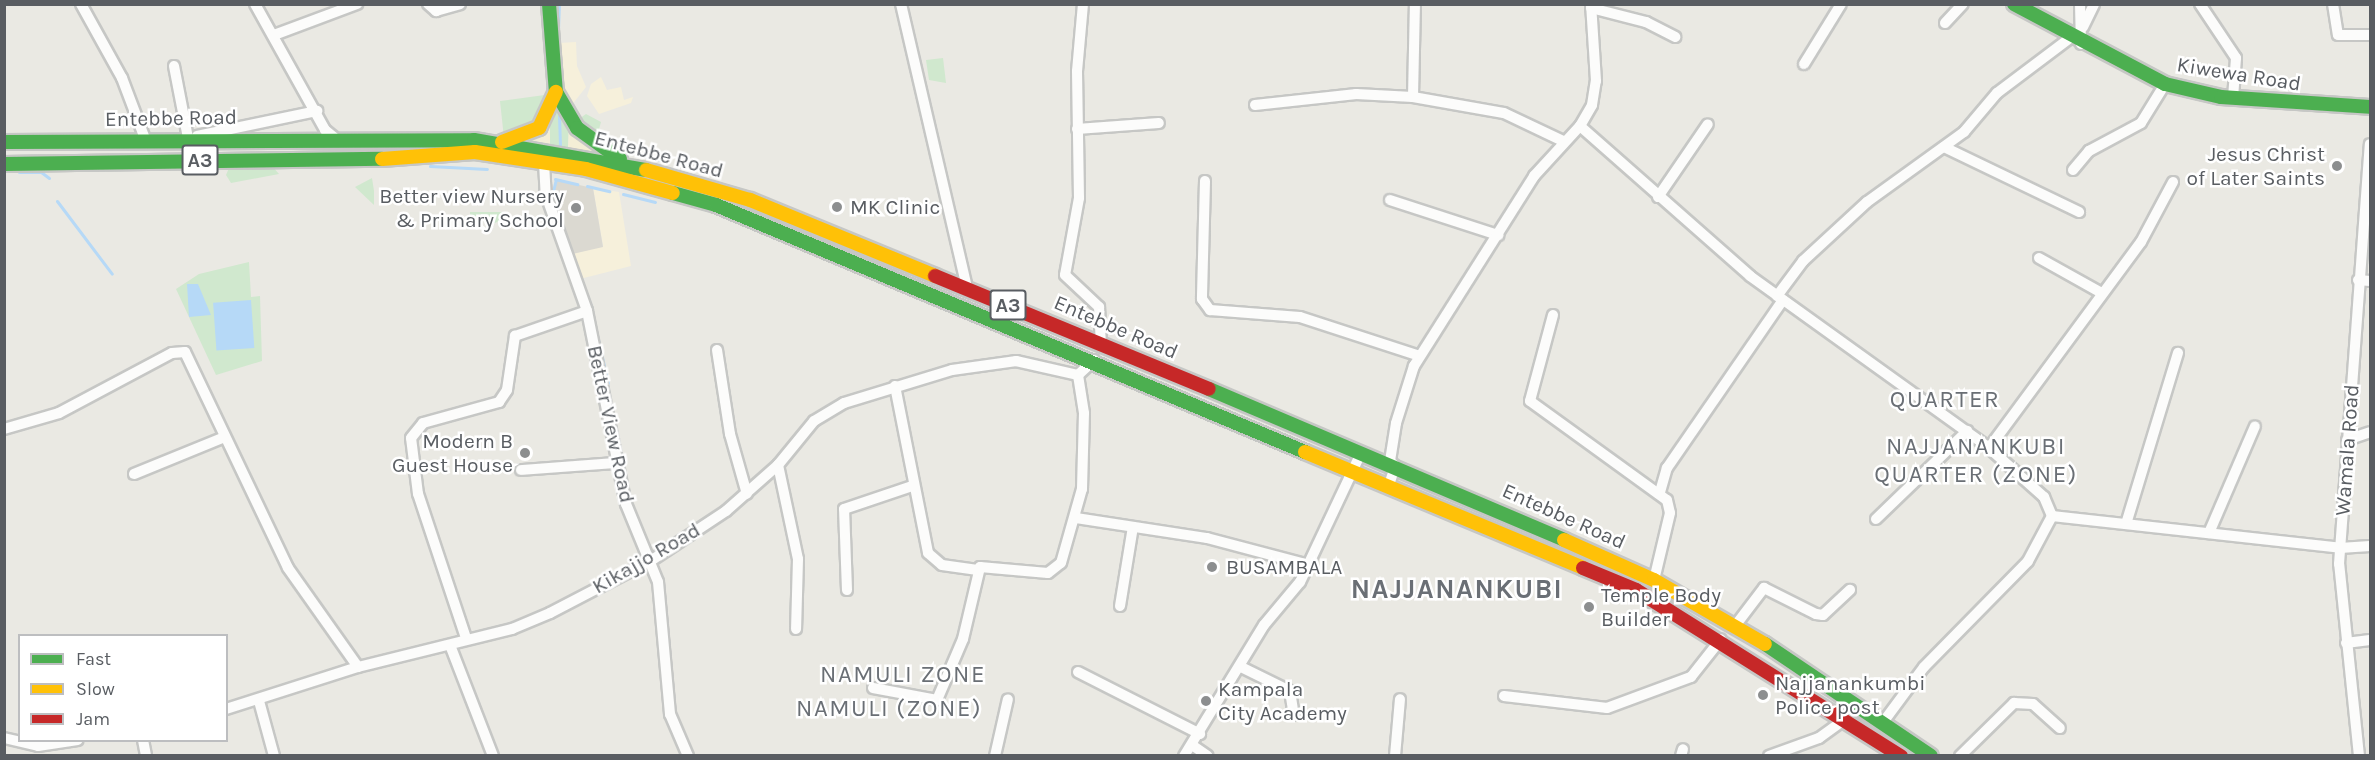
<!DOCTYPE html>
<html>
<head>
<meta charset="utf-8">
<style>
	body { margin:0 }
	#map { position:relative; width:2375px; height:760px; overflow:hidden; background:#eae9e3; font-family:Karla,sans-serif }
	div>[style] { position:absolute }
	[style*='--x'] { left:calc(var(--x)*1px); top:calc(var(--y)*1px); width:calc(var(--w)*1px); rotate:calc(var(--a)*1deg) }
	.commercial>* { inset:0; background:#f6f0db }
	.education>* { inset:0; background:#dbd9d1 }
	.green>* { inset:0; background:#d0e8ce }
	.sand>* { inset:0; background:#f4eed6 }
	.water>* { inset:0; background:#b6d9f7; transform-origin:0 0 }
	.stream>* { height:3px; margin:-1.5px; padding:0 1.5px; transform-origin:1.5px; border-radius:1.5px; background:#b6d9f7 }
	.roads { filter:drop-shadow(2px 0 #c6c7c5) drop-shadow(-2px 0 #c6c7c5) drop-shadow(0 2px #c6c7c5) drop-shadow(0 -2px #c6c7c5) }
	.street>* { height:10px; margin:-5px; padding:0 5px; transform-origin:5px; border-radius:5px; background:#fcfcfb }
	.fast>* { height:14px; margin:-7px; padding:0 7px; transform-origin:7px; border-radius:7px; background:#4caf50 }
	.slow>* { height:14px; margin:-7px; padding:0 7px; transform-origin:7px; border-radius:7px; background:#ffc107 }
	.jam>* { height:14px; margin:-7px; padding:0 7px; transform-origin:7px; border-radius:7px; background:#c62828 }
	.dots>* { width:16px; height:16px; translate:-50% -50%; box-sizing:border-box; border:3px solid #fff; border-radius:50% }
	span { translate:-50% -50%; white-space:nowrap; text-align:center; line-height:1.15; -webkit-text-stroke:5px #fff; paint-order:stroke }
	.shield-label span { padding:2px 4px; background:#fff; border:2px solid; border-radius:4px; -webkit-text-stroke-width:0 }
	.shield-label { font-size:20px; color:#595d62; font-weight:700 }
	.street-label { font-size:21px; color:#595d62 }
	.poi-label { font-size:21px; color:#595d62 }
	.right { translate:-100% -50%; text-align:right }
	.left { translate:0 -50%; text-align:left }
	.quarter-label { font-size:24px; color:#6a6f75; letter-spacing:1.5px }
	.district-label { font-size:27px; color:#6a6f75; font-weight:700; letter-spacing:1.5px }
	.frame { position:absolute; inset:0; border:6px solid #595d62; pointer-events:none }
	.legend { position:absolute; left:18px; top:634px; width:210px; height:108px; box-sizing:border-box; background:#fff; border:2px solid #bdbec0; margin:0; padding:8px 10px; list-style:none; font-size:18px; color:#595d62 }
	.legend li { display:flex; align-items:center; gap:12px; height:30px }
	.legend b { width:30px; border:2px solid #bdbec0 }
</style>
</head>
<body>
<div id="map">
	<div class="commercial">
		<i style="clip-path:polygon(576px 42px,577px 66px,586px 87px,571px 106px,563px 84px,559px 43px)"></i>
		<i style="clip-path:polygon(601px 77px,607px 90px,621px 87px,624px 100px,633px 97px,631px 103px,599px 114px,587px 96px,591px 84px)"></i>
		<i style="clip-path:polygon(593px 188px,619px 192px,631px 266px,576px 280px,568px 255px,603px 246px)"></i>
	</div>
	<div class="education">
		<i style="clip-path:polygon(556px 180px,593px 188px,603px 247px,568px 255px,552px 195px)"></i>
	</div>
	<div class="green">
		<i style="clip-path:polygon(943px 58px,946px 83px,929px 80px,926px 60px)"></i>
		<i style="clip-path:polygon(552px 94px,535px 124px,504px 138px,500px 101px)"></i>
		<i style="clip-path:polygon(559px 110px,569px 126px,568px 148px,550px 145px,550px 121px)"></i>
		<i style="clip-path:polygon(586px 114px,601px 122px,596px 140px,579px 119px)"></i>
		<i style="clip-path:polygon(272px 166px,279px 174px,231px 183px,226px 175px,229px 168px)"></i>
		<i style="clip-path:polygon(372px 178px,374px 191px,374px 205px,355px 187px)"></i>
		<i style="clip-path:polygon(470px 212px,504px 212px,504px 218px,495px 223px,470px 218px)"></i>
		<i style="clip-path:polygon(249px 262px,251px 297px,260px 296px,262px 361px,216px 375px,176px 289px,199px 274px)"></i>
	</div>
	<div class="sand">
		<i style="clip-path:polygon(550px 121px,550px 145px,526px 142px,540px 132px)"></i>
		<i style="clip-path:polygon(569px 126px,580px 138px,603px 157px,568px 148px)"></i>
	</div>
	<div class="water">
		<i style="clip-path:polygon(187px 284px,198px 284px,211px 315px,189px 317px)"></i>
		<i style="left:251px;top:300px;width:48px;height:38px;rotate:86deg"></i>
	</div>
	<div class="stream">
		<i style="--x:558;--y:30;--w:26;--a:-88"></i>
		<i style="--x:547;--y:94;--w:35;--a:-90"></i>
		<i style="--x:559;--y:116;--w:30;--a:88"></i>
		<i style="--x:645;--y:156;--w:21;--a:14"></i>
		<i style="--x:430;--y:166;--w:57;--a:3"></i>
		<i style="--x:19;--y:172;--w:22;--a:0"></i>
		<i style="--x:41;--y:172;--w:10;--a:37"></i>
		<i style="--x:555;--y:179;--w:23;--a:13"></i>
		<i style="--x:587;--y:186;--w:23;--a:13"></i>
		<i style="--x:623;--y:194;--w:33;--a:14"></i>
		<i style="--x:552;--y:195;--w:16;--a:-76"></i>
		<i style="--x:57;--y:201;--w:91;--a:53"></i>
		<i style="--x:587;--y:295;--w:15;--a:70"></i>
		<i style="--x:597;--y:335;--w:49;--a:77.1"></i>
	</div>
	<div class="roads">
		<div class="street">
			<i style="--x:81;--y:4;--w:85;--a:61"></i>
			<i style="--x:122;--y:78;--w:65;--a:69.3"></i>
			<i style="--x:255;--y:4;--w:144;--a:60.9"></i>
			<i style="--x:325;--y:130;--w:13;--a:39"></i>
			<i style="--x:428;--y:4;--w:11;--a:41"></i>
			<i style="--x:436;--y:11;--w:25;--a:-16"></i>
			<i style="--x:901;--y:4;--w:291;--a:76.9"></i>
			<i style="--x:1083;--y:4;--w:67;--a:95.1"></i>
			<i style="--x:1077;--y:71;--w:127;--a:89.1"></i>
			<i style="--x:1079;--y:198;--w:78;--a:100.3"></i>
			<i style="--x:1065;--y:275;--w:47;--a:43.3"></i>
			<i style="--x:1099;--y:307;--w:37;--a:87"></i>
			<i style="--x:2080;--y:4;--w:40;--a:88.6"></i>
			<i style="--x:2200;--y:4;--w:65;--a:56.3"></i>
			<i style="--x:2236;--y:58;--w:40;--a:94.3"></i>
			<i style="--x:2333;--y:4;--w:31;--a:81"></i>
			<i style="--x:2338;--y:35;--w:32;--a:0"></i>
			<i style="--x:1591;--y:8;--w:57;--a:14.3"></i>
			<i style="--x:1646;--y:22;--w:33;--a:27"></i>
			<i style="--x:1945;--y:23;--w:26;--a:-47"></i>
			<i style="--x:2083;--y:27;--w:25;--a:-64"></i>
			<i style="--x:274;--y:35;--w:89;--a:-20.5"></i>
			<i style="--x:1804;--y:64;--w:70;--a:-58.3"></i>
			<i style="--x:174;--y:66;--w:73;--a:79"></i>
			<i style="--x:1413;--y:97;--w:93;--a:-88.8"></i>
			<i style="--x:1255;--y:105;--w:102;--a:-6.2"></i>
			<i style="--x:1356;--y:94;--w:57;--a:3"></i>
			<i style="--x:1413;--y:97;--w:92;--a:10"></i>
			<i style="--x:1504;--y:113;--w:65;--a:25.4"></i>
			<i style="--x:1580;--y:126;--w:227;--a:41.4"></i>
			<i style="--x:1750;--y:276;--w:294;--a:35.7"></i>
			<i style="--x:1989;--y:448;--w:74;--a:41.7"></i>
			<i style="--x:2044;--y:497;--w:21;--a:67"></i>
			<i style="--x:2052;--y:516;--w:290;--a:6.3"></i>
			<i style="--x:2340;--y:548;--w:30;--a:-4"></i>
			<i style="--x:1077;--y:129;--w:82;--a:-4.2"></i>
			<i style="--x:197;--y:136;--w:123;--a:-11.8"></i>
			<i style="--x:1944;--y:147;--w:150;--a:25.7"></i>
			<i style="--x:544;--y:162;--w:33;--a:87"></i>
			<i style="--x:546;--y:195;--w:123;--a:70.5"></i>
			<i style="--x:587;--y:311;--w:197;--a:78.6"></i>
			<i style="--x:626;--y:504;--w:84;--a:67.7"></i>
			<i style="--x:658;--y:582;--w:133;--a:84.8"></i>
			<i style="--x:670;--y:714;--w:46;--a:66.8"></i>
			<i style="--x:2073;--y:170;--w:25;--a:-50"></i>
			<i style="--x:2089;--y:151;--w:59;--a:-28.3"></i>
			<i style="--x:2141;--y:123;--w:46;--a:-58.4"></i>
			<i style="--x:1205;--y:181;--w:118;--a:91.5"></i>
			<i style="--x:1202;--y:299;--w:14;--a:54"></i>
			<i style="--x:1210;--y:310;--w:90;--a:4.4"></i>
			<i style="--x:1300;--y:317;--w:126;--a:18"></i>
			<i style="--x:1658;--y:197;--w:88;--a:-55.6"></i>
			<i style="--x:1390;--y:200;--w:114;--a:18"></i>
			<i style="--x:2039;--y:258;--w:72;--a:29.1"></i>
			<i style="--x:2358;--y:280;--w:12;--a:5"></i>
			<i style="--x:1777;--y:296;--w:44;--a:-53.4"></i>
			<i style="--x:1803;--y:261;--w:87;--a:-42.7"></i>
			<i style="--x:1867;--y:202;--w:120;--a:-35.8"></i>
			<i style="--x:1964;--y:132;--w:51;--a:-49.8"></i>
			<i style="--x:1997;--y:93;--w:91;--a:-37"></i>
			<i style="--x:1553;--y:315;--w:89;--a:105"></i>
			<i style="--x:1530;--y:401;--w:169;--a:35.9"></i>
			<i style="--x:1667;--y:500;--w:13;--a:77"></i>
			<i style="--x:1670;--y:513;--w:69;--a:103.4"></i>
			<i style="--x:717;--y:350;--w:85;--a:81.2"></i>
			<i style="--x:730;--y:434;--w:62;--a:74.2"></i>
			<i style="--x:895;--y:386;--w:170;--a:78.8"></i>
			<i style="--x:928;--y:553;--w:18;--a:41"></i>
			<i style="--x:942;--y:565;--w:36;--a:8"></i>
			<i style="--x:4;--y:429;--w:57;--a:-16.2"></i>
			<i style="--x:59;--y:413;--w:128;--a:-28"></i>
			<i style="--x:172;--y:353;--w:13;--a:-4"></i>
			<i style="--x:185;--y:352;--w:239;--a:64.5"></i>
			<i style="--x:288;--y:568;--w:121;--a:54.7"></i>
			<i style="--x:2347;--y:440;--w:24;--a:-19"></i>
			<i style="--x:1989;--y:448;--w:256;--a:-53.6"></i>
			<i style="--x:2141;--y:242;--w:68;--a:-61.9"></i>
			<i style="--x:778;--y:465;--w:96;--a:78"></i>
			<i style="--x:798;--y:559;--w:70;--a:91.6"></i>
			<i style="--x:521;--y:470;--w:96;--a:-4.2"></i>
			<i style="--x:134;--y:474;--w:95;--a:-22.2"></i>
			<i style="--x:1389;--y:485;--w:20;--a:-72"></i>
			<i style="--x:1395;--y:466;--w:7;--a:-135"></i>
			<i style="--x:1390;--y:461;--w:38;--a:-81"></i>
			<i style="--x:1396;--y:423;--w:60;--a:-72.5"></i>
			<i style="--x:1414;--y:366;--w:225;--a:-57.7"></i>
			<i style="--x:1534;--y:176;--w:68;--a:-47.4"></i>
			<i style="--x:1580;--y:126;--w:24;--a:-60"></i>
			<i style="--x:1592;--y:105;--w:24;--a:-81"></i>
			<i style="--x:1596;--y:81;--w:77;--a:-93.7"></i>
			<i style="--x:1660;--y:492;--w:25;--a:-74"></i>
			<i style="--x:1667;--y:468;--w:204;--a:-55.4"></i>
			<i style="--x:1076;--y:518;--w:133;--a:8.7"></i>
			<i style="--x:1207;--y:538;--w:106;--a:14.8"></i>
			<i style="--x:1876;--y:519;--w:127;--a:-44"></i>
			<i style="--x:2126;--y:524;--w:179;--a:-73.1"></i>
			<i style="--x:2209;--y:533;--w:116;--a:-66.7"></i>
			<i style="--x:847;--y:590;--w:81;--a:-92.1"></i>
			<i style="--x:844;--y:509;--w:72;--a:-18.7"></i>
			<i style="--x:1120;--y:606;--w:80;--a:-80.7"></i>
			<i style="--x:1735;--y:626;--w:48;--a:-52.7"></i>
			<i style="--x:1764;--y:588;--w:58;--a:26.6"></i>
			<i style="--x:1816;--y:614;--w:7;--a:8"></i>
			<i style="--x:1823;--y:615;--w:37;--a:-43"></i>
			<i style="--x:466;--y:638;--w:152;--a:-108.4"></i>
			<i style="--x:418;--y:494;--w:56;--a:-97.1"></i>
			<i style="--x:411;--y:438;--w:19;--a:-51"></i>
			<i style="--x:423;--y:423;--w:79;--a:-15.4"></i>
			<i style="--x:499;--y:402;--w:14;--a:-56"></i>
			<i style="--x:507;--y:390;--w:55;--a:-81.6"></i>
			<i style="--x:515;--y:336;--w:76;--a:-19.1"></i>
			<i style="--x:2346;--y:643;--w:24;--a:-7"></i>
			<i style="--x:450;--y:645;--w:119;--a:68.8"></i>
			<i style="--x:1241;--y:667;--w:55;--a:26.1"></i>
			<i style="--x:1290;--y:691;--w:24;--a:81"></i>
			<i style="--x:1078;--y:672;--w:137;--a:26.9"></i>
			<i style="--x:873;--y:688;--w:65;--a:10.6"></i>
			<i style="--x:937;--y:700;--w:66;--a:-66.9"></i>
			<i style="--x:963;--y:639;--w:74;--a:-76.7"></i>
			<i style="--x:980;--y:567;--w:68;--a:5"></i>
			<i style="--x:1048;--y:573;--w:16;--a:-38"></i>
			<i style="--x:1061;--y:563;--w:77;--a:-74.2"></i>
			<i style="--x:1082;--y:489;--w:76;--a:-88.5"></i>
			<i style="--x:1084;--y:413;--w:38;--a:-99"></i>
			<i style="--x:1504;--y:696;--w:104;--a:6.6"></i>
			<i style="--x:1607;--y:708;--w:90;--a:-20.3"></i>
			<i style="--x:1691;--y:677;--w:48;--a:-51.7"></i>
			<i style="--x:259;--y:701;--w:57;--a:74.7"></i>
			<i style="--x:226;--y:709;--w:139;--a:-17.7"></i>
			<i style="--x:358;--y:667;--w:159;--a:-13.9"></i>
			<i style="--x:512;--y:629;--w:41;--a:-22.8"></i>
			<i style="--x:550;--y:613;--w:115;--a:-27.5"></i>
			<i style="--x:652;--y:560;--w:89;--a:-33.5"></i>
			<i style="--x:726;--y:511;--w:69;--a:-41.5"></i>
			<i style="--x:778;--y:465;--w:57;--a:-50.7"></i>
			<i style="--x:814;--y:421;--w:35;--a:-31"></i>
			<i style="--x:844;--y:403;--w:113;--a:-17"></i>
			<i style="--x:952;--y:370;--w:65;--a:-8"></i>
			<i style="--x:1016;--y:361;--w:64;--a:12.7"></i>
			<i style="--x:1078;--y:375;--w:22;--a:-43"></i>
			<i style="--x:1884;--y:721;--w:67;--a:-53.5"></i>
			<i style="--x:1924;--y:667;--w:148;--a:-45.5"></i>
			<i style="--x:2028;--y:561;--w:51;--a:-61.9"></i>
			<i style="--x:4;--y:738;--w:35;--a:13"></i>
			<i style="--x:38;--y:746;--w:40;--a:-8.5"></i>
			<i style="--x:143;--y:740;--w:16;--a:79"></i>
			<i style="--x:1192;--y:745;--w:19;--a:35"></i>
			<i style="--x:995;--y:756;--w:58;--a:-77.2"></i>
			<i style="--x:1184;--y:756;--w:153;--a:-58.6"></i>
			<i style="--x:1264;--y:625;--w:56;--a:-50.1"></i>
			<i style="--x:1300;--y:582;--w:143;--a:-64.7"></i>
			<i style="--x:1395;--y:756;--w:57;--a:-85"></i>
			<i style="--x:1681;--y:756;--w:7;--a:-74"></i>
			<i style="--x:1769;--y:756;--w:53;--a:-19.8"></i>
			<i style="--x:1819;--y:738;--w:32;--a:-36"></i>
			<i style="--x:1960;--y:756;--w:76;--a:-44.5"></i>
			<i style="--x:2014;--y:703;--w:19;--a:3"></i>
			<i style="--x:2033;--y:704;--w:36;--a:42"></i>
			<i style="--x:2359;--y:756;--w:193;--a:-95.9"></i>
			<i style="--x:2339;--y:564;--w:421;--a:-85.8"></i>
		</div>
		<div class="fast">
			<i style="--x:549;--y:4;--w:88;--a:85.5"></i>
			<i style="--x:556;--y:92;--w:42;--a:59.7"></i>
			<i style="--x:577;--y:128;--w:53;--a:35.8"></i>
			<i style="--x:2014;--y:4;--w:171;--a:27.9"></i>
			<i style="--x:2165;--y:84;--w:57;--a:13.1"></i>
			<i style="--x:2221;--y:97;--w:149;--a:3.8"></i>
			<i style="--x:4;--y:142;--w:470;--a:-0.2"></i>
			<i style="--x:474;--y:140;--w:175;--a:9.9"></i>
			<i style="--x:4;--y:164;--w:378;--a:-0.8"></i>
			<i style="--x:673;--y:193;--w:45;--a:15.6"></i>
			<i style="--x:716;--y:205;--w:639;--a:22.75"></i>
			<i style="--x:1209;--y:389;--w:386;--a:23"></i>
			<i style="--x:1765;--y:644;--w:200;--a:34"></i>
		</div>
		<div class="slow">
			<i style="--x:502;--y:142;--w:40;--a:-21"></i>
			<i style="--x:539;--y:128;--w:40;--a:-65"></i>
			<i style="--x:382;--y:159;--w:93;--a:-4.3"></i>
			<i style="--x:475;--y:152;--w:112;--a:8.7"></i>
			<i style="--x:586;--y:169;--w:90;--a:15.4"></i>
			<i style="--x:646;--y:170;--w:108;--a:16.1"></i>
			<i style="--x:750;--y:200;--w:200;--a:22.3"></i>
			<i style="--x:1305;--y:452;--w:301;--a:22.6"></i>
			<i style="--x:1564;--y:540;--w:98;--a:24"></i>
			<i style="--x:1654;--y:580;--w:128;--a:30"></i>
		</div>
		<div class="jam">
			<i style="--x:935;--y:276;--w:296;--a:22.4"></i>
			<i style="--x:1583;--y:568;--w:57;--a:22.5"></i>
			<i style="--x:1636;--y:590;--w:313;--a:32.1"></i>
		</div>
	</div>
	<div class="dots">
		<i style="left:2337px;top:166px;background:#8c8e8f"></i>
		<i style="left:837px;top:207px;background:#8c8e8f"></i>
		<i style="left:576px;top:208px;background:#8c8e8f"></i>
		<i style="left:525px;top:453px;background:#8c8e8f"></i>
		<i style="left:1212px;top:567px;background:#8c8e8f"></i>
		<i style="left:1589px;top:607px;background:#8c8e8f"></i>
		<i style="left:1763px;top:695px;background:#8c8e8f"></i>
		<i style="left:1206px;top:701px;background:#8c8e8f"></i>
	</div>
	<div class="shield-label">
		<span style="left:200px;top:160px">A3</span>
		<span style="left:1008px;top:305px">A3</span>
	</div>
	<div class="street-label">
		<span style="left:2239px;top:74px;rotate:9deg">Kiwewa Road</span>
		<span style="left:171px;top:118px;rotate:-1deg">Entebbe Road</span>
		<span style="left:659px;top:154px;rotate:15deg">Entebbe Road</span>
		<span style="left:1116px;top:327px;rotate:23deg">Entebbe Road</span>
		<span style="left:611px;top:424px;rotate:78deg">Better View Road</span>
		<span style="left:2347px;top:450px;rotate:-86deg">Wamala Road</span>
		<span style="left:1564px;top:516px;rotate:24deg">Entebbe Road</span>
		<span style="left:646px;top:558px;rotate:-30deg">Kikajjo Road</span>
	</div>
	<div class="poi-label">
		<span class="right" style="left:2325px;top:166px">Jesus Christ<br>of Later Saints</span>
		<span class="right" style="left:564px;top:208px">Better view Nursery<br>&amp; Primary School</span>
		<span class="left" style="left:850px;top:207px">MK Clinic</span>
		<span class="right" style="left:513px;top:453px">Modern B<br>Guest House</span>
		<span class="left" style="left:1226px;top:567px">BUSAMBALA</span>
		<span class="left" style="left:1601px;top:607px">Temple Body<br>Builder</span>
		<span class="left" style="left:1775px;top:695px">Najjanankumbi<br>Police post</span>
		<span class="left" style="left:1218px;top:701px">Kampala<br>City Academy</span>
	</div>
	<div class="quarter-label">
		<span style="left:1945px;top:400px">QUARTER</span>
		<span style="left:1976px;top:461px">NAJJANANKUBI<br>QUARTER (ZONE)</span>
		<span style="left:903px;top:675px">NAMULI ZONE</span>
		<span style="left:889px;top:709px">NAMULI (ZONE)</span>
	</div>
	<div class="district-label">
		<span style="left:1457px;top:590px">NAJJANANKUBI</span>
	</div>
	<div class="frame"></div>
	<ul class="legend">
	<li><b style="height:8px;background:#4caf50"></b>Fast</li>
	<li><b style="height:8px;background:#ffc107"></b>Slow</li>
	<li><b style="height:8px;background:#c62828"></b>Jam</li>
	</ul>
</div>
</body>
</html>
